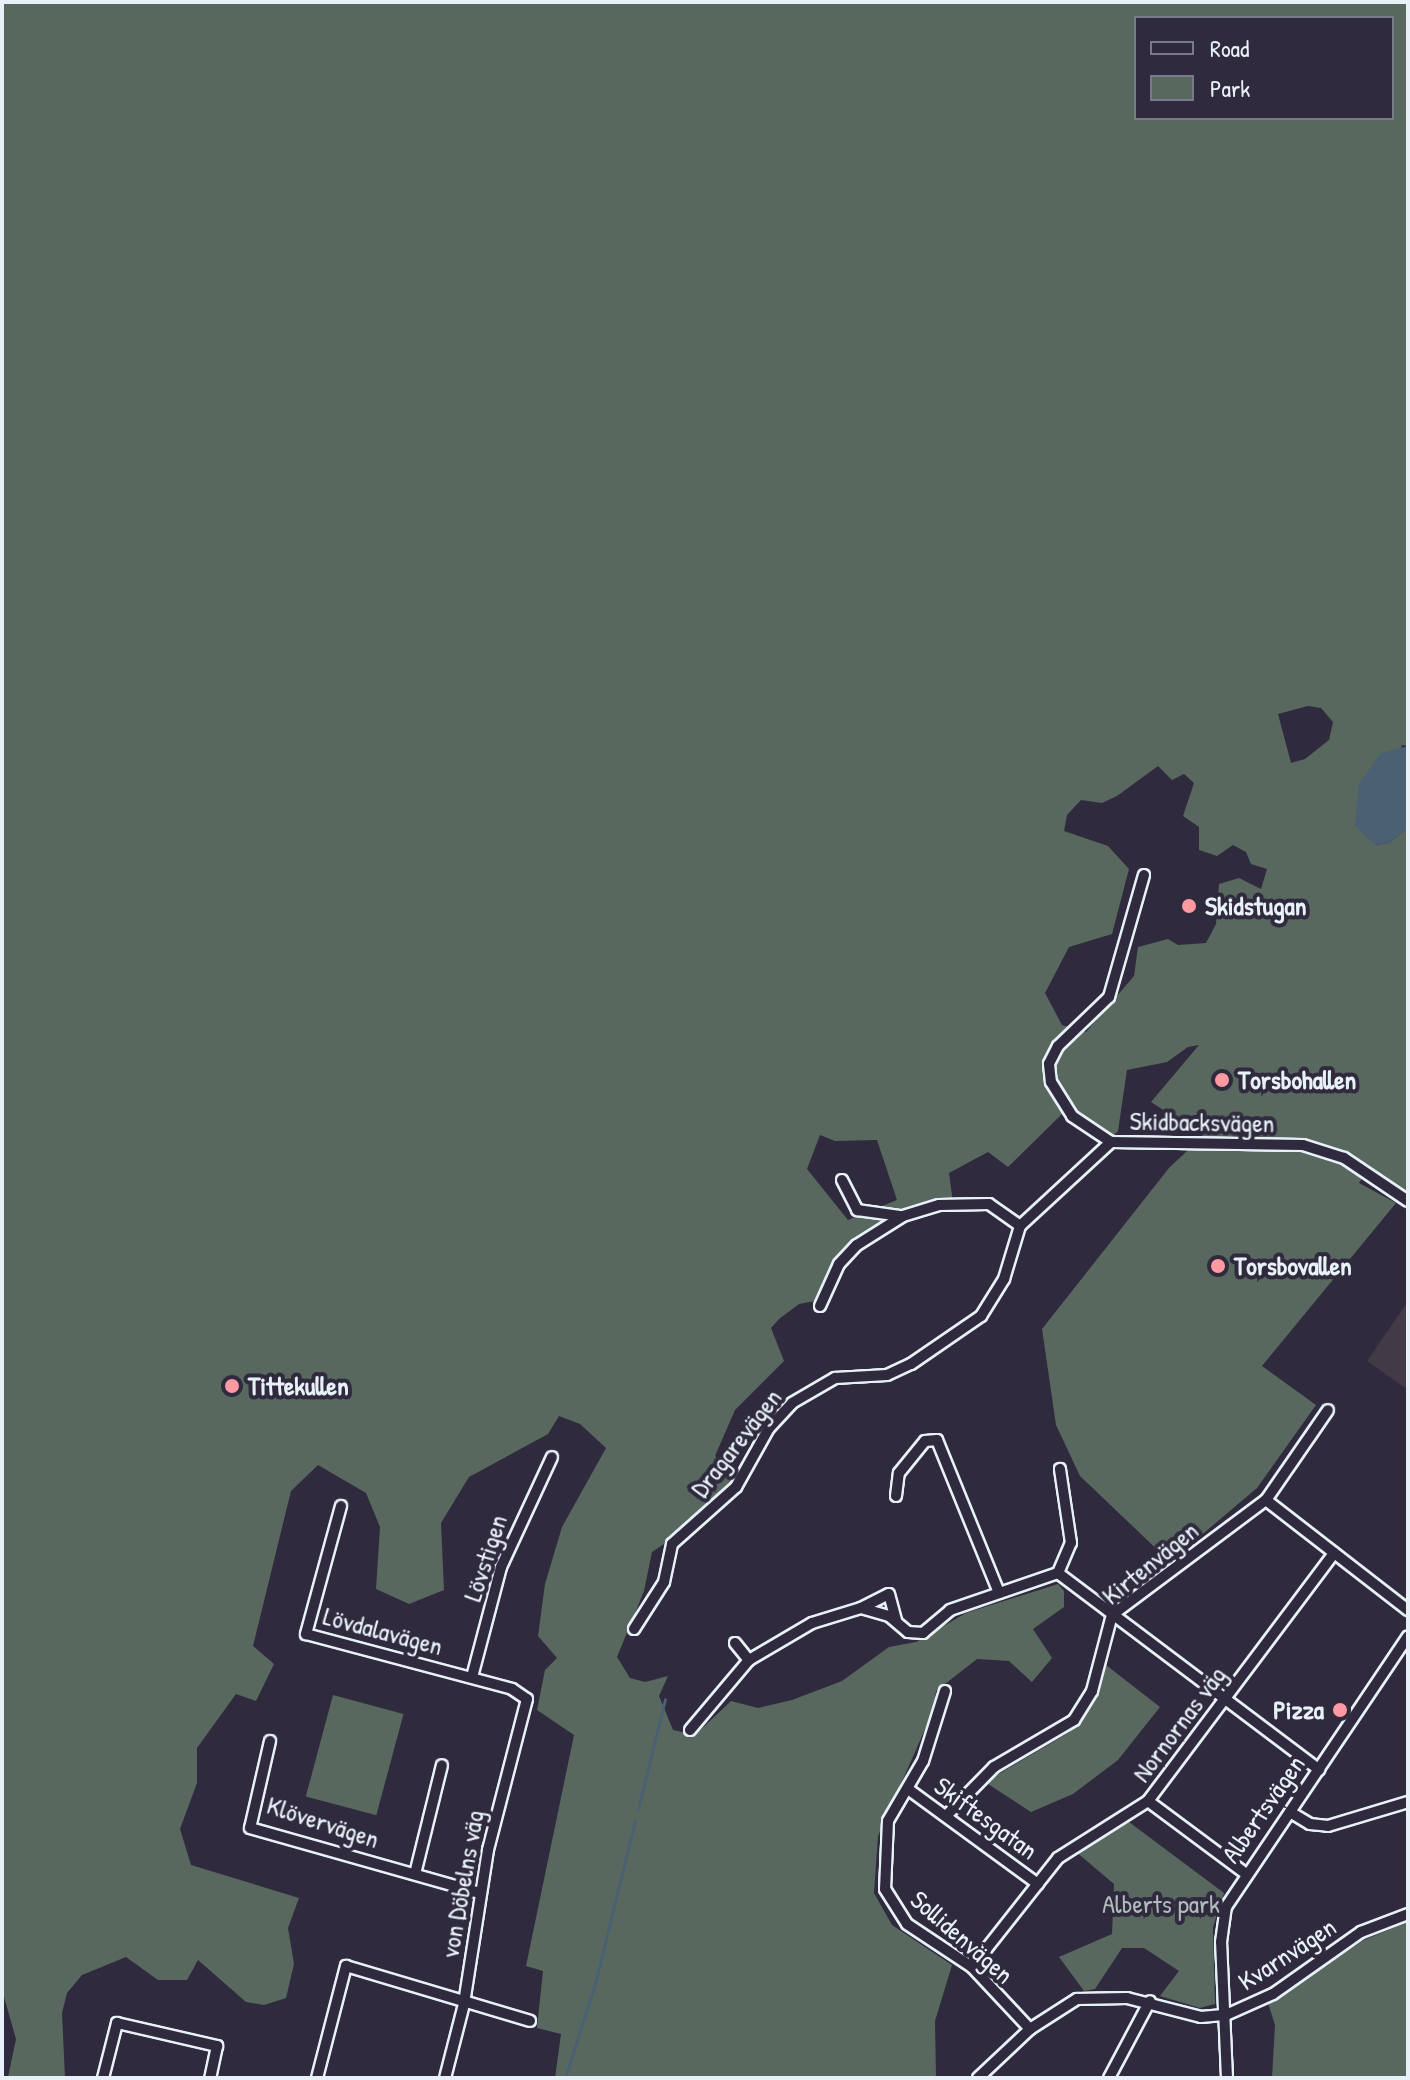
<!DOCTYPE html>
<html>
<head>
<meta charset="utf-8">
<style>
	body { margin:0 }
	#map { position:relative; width:1410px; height:2080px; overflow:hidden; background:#2f2a3d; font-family:"Patrick Hand",sans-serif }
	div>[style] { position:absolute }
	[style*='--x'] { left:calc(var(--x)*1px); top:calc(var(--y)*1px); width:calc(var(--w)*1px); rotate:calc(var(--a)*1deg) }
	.built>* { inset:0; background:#423a46 }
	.green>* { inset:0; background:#59685f; transform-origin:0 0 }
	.water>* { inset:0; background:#496173 }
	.stream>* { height:3px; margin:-1.5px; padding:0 1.5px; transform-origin:1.5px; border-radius:1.5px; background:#496173 }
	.roads { filter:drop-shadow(2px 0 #e8f1f8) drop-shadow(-2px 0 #e8f1f8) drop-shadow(0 2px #e8f1f8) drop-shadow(0 -2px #e8f1f8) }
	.minor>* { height:10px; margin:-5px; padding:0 5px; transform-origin:5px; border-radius:5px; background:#2f2a3d }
	.dots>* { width:22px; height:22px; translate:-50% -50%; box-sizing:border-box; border:4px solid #2f2a3d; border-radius:50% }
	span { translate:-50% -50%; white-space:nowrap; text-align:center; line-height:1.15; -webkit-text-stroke:8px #2f2a3d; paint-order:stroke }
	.poi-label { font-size:26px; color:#e8f1f8; font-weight:700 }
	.left { translate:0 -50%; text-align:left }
	.right { translate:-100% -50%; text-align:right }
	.street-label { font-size:26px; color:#e8f1f8 }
	.park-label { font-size:26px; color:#afbabb }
	.frame { position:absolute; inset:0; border:4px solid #e8f1f8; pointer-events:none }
	.legend { position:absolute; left:1134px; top:16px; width:260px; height:104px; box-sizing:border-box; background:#2f2a3d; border:2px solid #797a88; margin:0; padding:10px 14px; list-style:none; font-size:24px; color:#e8f1f8 }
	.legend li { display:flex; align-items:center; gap:16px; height:40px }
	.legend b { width:40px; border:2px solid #797a88 }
</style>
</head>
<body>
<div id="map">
	<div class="built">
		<i style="clip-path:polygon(1408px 1301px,1408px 1390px,1367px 1361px)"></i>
	</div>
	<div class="green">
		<i style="clip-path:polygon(evenodd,2px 2px,1408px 2px,1408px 746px,1402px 745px,1375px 845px,1389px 843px,1408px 827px,1408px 1195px,1368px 1168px,1359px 1183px,1396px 1203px,1262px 1366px,1316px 1405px,1257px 1488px,1179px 1554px,1175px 1551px,1166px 1558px,1080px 1476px,1056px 1425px,1042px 1329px,1169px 1168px,1203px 1136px,1151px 1102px,1199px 1045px,1188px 1047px,1167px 1062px,1127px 1070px,1118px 1131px,1105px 1145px,1062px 1114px,1008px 1167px,988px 1152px,949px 1173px,953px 1203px,927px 1205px,852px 1243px,831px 1268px,815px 1301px,799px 1304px,779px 1319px,771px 1328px,784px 1361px,735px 1410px,715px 1456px,740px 1473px,709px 1514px,652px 1552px,644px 1591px,617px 1657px,630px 1678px,645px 1682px,668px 1676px,659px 1696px,673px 1730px,695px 1735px,731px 1701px,758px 1708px,792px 1700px,842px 1681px,889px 1647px,916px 1642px,966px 1613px,1058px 1584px,1064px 1591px,1064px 1607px,1033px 1629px,1052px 1658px,1032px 1682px,1009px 1661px,977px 1659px,936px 1691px,933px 1711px,878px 1836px,874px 1893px,892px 1925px,952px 1965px,935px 2021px,936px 2078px,555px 2078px,561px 2034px,537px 2028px,543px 1971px,526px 1966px,574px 1735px,537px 1710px,545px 1670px,557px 1658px,538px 1636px,545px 1584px,562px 1527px,606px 1448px,580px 1424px,559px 1416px,548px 1434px,469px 1477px,441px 1523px,444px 1590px,409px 1604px,376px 1589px,380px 1527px,366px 1493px,318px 1465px,291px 1491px,253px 1646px,274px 1664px,256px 1701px,236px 1694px,197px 1748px,197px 1783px,180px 1829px,191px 1865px,299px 1898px,288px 1928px,294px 1964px,286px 1998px,264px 2005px,246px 2002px,198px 1960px,187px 1980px,158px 1980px,126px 1957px,82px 1975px,67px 1993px,62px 2013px,65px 2078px,8px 2077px,16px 2039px,2px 1990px,2px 2px,1136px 18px,1392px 18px,1392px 118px,1136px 118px,1136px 18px,2px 2px,1308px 706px,1321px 708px,1333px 722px,1329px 740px,1305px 759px,1291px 763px,1278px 714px,1308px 706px,2px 2px,1158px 766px,1172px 780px,1184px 774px,1194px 783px,1183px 816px,1199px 827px,1199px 850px,1217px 856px,1233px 845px,1246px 852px,1251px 864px,1267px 869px,1261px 889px,1239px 878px,1219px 884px,1216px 924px,1206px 943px,1178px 945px,1168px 939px,1138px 947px,1134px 976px,1086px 1032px,1062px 1025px,1045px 993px,1069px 947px,1112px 934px,1129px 869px,1108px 846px,1064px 831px,1067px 815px,1081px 800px,1102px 803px,1117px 796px,1158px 766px,2px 2px,820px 1135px,835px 1141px,877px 1140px,897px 1200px,848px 1220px,807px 1169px,820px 1135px)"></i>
		<i style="clip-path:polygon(1106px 1665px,1160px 1707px,1118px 1760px,1073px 1794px,1031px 1812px,985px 1782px,1068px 1733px,1096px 1699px)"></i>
		<i style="left:333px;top:1695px;width:73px;height:105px;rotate:15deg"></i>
		<i style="clip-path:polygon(1129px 1822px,1224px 1893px,1213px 1927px,1215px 2004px,1200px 2008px,1160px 1996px,1179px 1971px,1144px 1948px,1122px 1948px,1095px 1989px,1084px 1991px,1059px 1957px,1112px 1934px,1114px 1884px,1075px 1851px)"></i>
		<i style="clip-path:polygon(1408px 1922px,1408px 2078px,1272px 2078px,1275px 2025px,1268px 2003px,1364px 1940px)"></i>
	</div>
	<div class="water">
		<i style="clip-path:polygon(1408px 746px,1408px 827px,1389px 843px,1375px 845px,1355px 826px,1359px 784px,1381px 753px)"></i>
	</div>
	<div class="stream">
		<i style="--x:638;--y:1809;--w:113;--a:-76.2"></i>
		<i style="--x:565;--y:2078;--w:103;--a:-72.4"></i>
		<i style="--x:596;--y:1980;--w:165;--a:-76.3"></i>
	</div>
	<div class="roads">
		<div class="minor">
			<i style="--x:1144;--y:875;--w:127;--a:106"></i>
			<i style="--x:1109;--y:997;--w:71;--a:136.1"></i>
			<i style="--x:1058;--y:1046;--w:20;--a:117"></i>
			<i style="--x:1049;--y:1064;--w:18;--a:84"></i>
			<i style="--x:1051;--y:1082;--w:40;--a:58"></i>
			<i style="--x:1072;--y:1116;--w:47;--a:33.7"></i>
			<i style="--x:1111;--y:1142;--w:192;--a:0.9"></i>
			<i style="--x:1303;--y:1145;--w:43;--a:17.6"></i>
			<i style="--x:1344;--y:1158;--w:77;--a:33.9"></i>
			<i style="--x:842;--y:1180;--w:34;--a:63"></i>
			<i style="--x:857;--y:1210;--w:43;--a:7.9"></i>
			<i style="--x:820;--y:1306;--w:46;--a:-65.7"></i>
			<i style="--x:839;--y:1264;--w:26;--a:-47"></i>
			<i style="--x:857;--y:1245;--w:54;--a:-32.2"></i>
			<i style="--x:903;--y:1216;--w:38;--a:-17"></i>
			<i style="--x:939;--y:1205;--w:50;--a:-1.1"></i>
			<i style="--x:989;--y:1204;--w:38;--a:35"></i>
			<i style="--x:896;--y:1496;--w:23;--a:-83"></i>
			<i style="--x:899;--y:1473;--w:41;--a:-50.9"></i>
			<i style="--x:925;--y:1441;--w:12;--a:-5"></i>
			<i style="--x:937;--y:1440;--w:165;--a:67.9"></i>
			<i style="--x:1266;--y:1500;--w:180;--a:37.8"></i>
			<i style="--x:341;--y:1506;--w:133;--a:105.3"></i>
			<i style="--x:306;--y:1634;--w:213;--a:14.9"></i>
			<i style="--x:512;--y:1689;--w:18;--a:34"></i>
			<i style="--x:527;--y:1699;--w:156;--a:104.5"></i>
			<i style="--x:488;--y:1850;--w:156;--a:98.9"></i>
			<i style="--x:464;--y:2004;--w:76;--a:104.4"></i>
			<i style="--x:1058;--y:1573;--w:327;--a:37"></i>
			<i style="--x:861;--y:1608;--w:31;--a:-27"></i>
			<i style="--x:889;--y:1594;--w:27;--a:75"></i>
			<i style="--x:634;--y:1629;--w:56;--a:-57.4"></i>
			<i style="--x:664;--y:1582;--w:39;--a:-78"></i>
			<i style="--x:672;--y:1544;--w:86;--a:-41.7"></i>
			<i style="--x:736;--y:1487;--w:68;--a:-60.8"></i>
			<i style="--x:769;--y:1428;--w:34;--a:-47"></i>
			<i style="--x:792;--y:1403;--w:50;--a:-30.2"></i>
			<i style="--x:835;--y:1378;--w:52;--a:-3.3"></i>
			<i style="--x:887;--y:1375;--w:26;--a:-25"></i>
			<i style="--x:911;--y:1364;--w:85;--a:-34.4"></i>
			<i style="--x:981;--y:1316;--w:44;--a:-58.1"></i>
			<i style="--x:1004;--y:1279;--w:55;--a:-73.2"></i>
			<i style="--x:1020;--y:1226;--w:124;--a:-42.7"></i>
			<i style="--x:735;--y:1643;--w:22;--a:51"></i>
			<i style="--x:472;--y:1677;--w:114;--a:-75.2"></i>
			<i style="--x:501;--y:1567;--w:121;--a:-65.1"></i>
			<i style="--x:945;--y:1691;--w:73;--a:107.4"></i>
			<i style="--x:923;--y:1761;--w:69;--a:120.3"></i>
			<i style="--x:888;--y:1821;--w:68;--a:92.5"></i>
			<i style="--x:885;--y:1889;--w:41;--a:57.8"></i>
			<i style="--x:907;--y:1924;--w:78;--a:33.5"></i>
			<i style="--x:972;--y:1967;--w:85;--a:46.9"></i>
			<i style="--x:690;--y:1730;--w:92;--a:-49.9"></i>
			<i style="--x:749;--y:1660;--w:73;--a:-30.4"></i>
			<i style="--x:812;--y:1623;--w:51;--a:-17"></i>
			<i style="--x:861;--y:1608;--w:29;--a:16"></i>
			<i style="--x:889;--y:1616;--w:25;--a:40"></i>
			<i style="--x:908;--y:1632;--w:15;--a:4"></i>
			<i style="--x:923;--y:1633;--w:35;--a:-40"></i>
			<i style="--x:950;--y:1610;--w:114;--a:-18.9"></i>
			<i style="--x:1058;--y:1573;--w:33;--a:-67"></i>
			<i style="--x:1071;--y:1543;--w:75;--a:-98.5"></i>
			<i style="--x:270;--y:1741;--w:89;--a:102.9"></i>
			<i style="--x:250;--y:1828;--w:238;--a:15.8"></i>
			<i style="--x:908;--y:1789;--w:161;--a:36.2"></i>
			<i style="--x:1148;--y:1801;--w:121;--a:36.6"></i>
			<i style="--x:1290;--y:1812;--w:23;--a:31"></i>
			<i style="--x:1310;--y:1824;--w:18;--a:6"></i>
			<i style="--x:1328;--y:1826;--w:84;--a:-16.7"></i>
			<i style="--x:946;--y:1816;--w:69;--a:-45.6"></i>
			<i style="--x:994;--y:1767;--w:93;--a:-30.4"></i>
			<i style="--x:1074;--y:1720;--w:34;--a:-58"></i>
			<i style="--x:1092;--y:1691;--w:79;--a:-75.3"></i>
			<i style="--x:1112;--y:1615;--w:192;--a:-36.8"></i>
			<i style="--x:1266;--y:1500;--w:109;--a:-55.4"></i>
			<i style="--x:415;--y:1874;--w:112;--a:-76.1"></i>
			<i style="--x:972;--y:1967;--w:139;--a:-51.7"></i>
			<i style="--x:1058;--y:1858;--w:107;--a:-32.3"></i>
			<i style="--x:1148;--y:1801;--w:310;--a:-53.1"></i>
			<i style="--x:103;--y:2078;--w:57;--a:-75.7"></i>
			<i style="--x:117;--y:2023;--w:103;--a:13"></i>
			<i style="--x:217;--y:2046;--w:33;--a:102"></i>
			<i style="--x:317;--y:2078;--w:116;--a:-75.5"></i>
			<i style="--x:346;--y:1966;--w:192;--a:16.6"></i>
			<i style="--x:978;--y:2078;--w:71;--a:-43.3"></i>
			<i style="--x:1030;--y:2029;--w:56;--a:-32.6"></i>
			<i style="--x:1077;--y:1999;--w:50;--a:-1.1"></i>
			<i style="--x:1127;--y:1998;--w:76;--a:14.4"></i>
			<i style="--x:1201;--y:2017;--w:25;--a:-5"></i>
			<i style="--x:1226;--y:2015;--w:51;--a:-24.1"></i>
			<i style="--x:1273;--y:1994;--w:108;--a:-35.2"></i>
			<i style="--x:1361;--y:1932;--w:50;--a:-21"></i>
			<i style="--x:1109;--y:2078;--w:87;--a:-62"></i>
			<i style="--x:1227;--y:2078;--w:136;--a:-92.5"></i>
			<i style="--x:1221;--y:1942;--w:35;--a:-82"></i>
			<i style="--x:1226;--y:1907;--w:326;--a:-56.1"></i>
		</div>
	</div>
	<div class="dots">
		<i style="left:1189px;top:906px;background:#ff9aa2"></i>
		<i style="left:1222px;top:1080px;background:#ff9aa2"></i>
		<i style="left:1218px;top:1266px;background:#ff9aa2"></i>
		<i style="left:232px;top:1386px;background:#ff9aa2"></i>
		<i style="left:1340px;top:1710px;background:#ff9aa2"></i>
	</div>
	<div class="poi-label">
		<span class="left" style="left:1205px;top:906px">Skidstugan</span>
		<span class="left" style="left:1238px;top:1080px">Torsbohallen</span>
		<span class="left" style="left:1234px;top:1266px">Torsbovallen</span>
		<span class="left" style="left:248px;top:1386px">Tittekullen</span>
		<span class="right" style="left:1324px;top:1710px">Pizza</span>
	</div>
	<div class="street-label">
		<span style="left:1202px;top:1122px;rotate:1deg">Skidbacksvägen</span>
		<span style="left:736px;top:1443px;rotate:-52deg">Dragarevägen</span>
		<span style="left:485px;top:1558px;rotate:-72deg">Lövstigen</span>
		<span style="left:1150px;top:1563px;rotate:-39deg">Kirtenvägen</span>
		<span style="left:383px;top:1631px;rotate:15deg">Lövdalavägen</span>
		<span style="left:1179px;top:1724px;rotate:-53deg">Nornornas väg</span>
		<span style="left:1263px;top:1809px;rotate:-55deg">Albertsvägen</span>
		<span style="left:986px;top:1818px;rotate:36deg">Skiftesgatan</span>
		<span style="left:323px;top:1822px;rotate:18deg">Klövervägen</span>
		<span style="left:462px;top:1884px;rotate:-80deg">von Döbelns väg</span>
		<span style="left:962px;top:1937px;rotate:41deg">Sollidenvägen</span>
		<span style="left:1287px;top:1954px;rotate:-33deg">Kvarnvägen</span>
	</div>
	<div class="park-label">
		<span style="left:1161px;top:1904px">Alberts park</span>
	</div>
	<div class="frame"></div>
	<ul class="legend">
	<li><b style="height:10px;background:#2f2a3d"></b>Road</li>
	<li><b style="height:22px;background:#59685f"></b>Park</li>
	</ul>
</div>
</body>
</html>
